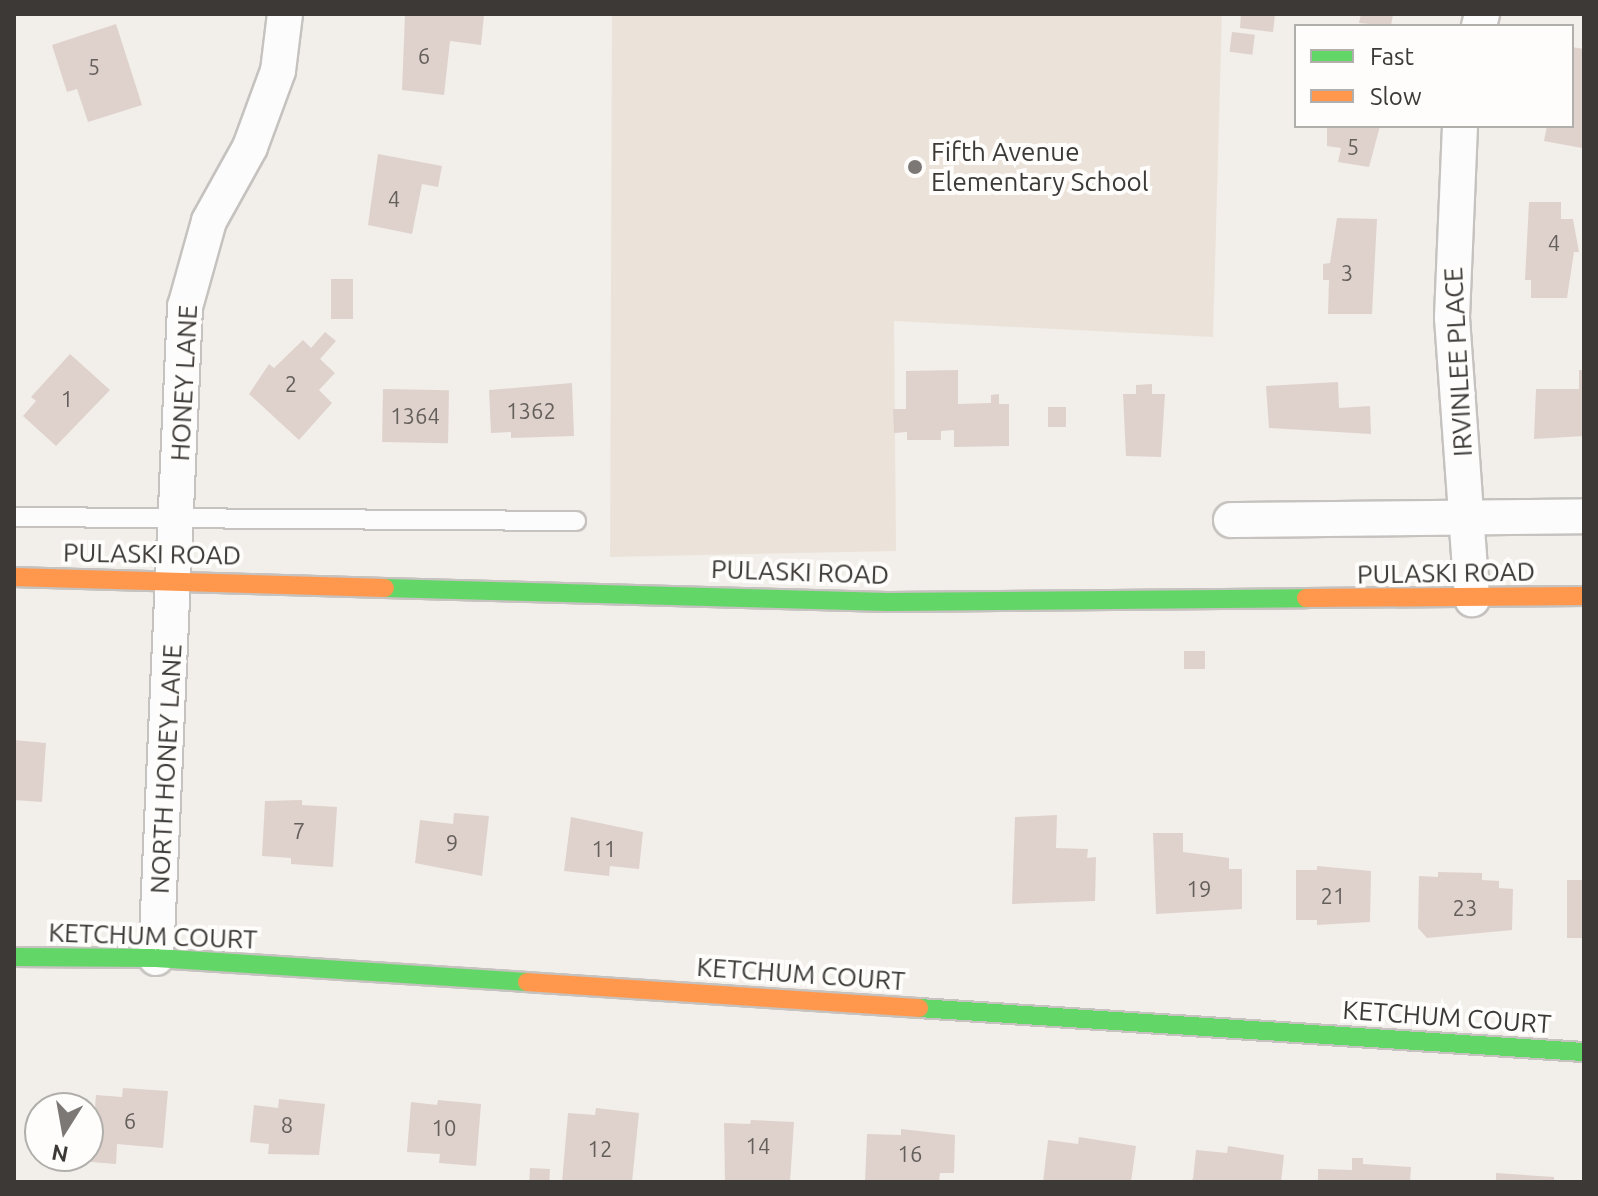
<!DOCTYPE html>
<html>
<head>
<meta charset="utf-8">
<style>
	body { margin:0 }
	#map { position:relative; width:1598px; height:1196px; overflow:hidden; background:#f2eeea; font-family:Ubuntu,sans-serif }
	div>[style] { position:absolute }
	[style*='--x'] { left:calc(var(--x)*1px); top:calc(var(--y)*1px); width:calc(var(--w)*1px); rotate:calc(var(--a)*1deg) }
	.built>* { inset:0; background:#ebe3d9 }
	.building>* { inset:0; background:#dfd2cc; transform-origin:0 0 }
	.roads { filter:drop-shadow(2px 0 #c5c2bf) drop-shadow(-2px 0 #c5c2bf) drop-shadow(0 2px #c5c2bf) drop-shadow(0 -2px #c5c2bf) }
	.lane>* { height:18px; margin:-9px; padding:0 9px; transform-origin:9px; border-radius:9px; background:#fdfcfc }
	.street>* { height:34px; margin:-17px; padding:0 17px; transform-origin:17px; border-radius:17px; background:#fdfcfc }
	.fast>* { height:18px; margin:-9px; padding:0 9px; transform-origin:9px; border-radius:9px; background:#63d668 }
	.slow>* { height:18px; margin:-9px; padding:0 9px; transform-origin:9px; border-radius:9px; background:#ff974d }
	.dots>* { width:22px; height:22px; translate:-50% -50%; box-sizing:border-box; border:4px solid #fffdfb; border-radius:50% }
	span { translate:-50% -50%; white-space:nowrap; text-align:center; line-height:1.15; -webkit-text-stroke:8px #fffdfb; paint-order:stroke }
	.number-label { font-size:22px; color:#655f5c }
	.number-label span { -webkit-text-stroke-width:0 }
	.poi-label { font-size:26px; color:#3c3936 }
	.left { translate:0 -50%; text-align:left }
	.street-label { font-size:26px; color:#3c3936 }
	.frame { position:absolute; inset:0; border:16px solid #3c3936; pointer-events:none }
	.legend { position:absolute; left:1294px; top:24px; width:280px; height:104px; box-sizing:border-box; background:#fffdfb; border:2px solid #b1afac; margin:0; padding:10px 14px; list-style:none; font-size:24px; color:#3c3936 }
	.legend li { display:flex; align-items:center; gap:16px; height:40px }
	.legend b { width:40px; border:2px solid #b1afac }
	.north { position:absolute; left:24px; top:1092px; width:80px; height:80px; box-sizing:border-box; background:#fffdfb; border:2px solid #b1afac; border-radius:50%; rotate:191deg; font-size:22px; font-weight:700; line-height:32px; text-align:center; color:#3c3936 }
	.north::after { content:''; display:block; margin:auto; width:28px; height:36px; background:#7c7875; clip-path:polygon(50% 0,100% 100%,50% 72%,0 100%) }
</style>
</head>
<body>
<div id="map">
	<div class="built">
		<i style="clip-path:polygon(612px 14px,1222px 14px,1213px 337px,894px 321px,896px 551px,610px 557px)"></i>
	</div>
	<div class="building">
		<i style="clip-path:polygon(405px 14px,484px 15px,481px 45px,450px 41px,444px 95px,402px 90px)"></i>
		<i style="clip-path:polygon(1241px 14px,1275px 14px,1273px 32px,1240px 28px)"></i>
		<i style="clip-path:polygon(1361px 14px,1393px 14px,1391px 26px,1359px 23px)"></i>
		<i style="clip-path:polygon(116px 24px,142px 105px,88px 122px,77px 89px,67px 92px,52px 45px)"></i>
		<i style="left:1232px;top:32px;width:23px;height:20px;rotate:7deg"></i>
		<i style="clip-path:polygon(1572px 47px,1584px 49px,1582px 148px,1544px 141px,1547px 126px,1572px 126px)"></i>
		<i style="clip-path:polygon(1327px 126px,1380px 126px,1369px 167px,1338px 162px,1341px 148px,1327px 146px)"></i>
		<i style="clip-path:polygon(378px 154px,442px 166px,438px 187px,422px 184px,412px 234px,368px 225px)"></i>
		<i style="clip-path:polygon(1529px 202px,1561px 202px,1561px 219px,1573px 219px,1579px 252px,1574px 252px,1567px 298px,1531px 298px,1531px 280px,1525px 280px)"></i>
		<i style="clip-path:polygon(1337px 218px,1377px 219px,1372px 314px,1328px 314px,1329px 280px,1323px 280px,1323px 264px,1330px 263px)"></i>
		<i style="left:331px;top:279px;width:22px;height:40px"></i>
		<i style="clip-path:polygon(325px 332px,336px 341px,320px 359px,335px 373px,319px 390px,332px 403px,299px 440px,249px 394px,269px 364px,274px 368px,303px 340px,311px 348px)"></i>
		<i style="clip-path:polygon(70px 354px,110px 390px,56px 446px,23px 416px,36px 401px,31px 397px)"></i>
		<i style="clip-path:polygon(958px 370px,958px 404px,991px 403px,991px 395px,999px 394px,999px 404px,1009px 404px,1009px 446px,954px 447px,954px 430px,941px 431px,941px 440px,907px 440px,907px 432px,894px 433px,893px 409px,906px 409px,906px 371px)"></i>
		<i style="clip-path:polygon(1579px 370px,1584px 370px,1584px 436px,1534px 439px,1536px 389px,1579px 389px)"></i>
		<i style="clip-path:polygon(1338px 382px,1339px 408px,1370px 406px,1371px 434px,1269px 428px,1266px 386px)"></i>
		<i style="clip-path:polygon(572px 383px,574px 436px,511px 438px,511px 432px,491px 433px,489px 390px)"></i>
		<i style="clip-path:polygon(1152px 384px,1152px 394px,1165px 394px,1161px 457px,1126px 456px,1123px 394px,1136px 394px,1136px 385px)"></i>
		<i style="left:383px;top:389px;width:66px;height:53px;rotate:1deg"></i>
		<i style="left:1066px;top:407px;width:20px;height:18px;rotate:90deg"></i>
		<i style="left:1184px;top:651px;width:21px;height:18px"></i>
		<i style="clip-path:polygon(14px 740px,46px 743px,42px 802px,14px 800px)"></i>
		<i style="clip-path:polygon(302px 800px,302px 805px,337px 807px,333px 867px,291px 864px,291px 858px,262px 856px,265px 801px)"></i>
		<i style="clip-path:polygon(454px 813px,489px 816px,482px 876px,415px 863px,420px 820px,453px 824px)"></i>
		<i style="clip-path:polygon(1057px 815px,1056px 848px,1088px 849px,1087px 858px,1096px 857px,1095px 901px,1012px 904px,1015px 817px)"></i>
		<i style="clip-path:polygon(571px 817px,643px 832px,639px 869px,610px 866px,609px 876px,564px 871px)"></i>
		<i style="clip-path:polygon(1153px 833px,1183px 833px,1183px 852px,1229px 858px,1229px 869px,1242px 869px,1242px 909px,1156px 914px)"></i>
		<i style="clip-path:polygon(1317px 866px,1371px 871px,1370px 922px,1317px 925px,1317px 920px,1296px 920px,1296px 870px,1317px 870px)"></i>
		<i style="clip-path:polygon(1438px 872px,1482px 873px,1482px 880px,1499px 881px,1499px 888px,1513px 889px,1512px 930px,1427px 938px,1418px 928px,1419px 876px,1438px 877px)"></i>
		<i style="left:1567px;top:880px;width:17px;height:58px"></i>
		<i style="clip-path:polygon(123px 1088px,168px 1091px,163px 1148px,117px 1144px,116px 1164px,91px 1162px,96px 1095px,122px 1097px)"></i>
		<i style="clip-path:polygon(279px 1099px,325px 1104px,319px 1155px,268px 1154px,269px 1144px,250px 1142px,254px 1105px,278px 1108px)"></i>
		<i style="clip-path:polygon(438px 1100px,481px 1104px,476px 1166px,439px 1163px,440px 1154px,407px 1152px,411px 1102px,437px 1105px)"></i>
		<i style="clip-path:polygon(596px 1108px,639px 1113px,632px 1182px,562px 1182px,568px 1113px,595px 1115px)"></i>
		<i style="clip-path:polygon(751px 1120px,794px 1122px,790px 1182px,725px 1182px,724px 1123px,750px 1124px)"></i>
		<i style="clip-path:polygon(901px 1129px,955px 1135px,954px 1173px,940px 1173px,939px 1182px,865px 1182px,867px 1134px,901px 1135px)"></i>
		<i style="clip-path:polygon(1079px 1137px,1136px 1146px,1131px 1182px,1043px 1182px,1048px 1140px,1078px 1144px)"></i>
		<i style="clip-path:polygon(1228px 1146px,1284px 1155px,1281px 1182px,1187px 1182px,1193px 1179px,1196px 1150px,1227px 1153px)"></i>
		<i style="clip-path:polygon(1352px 1158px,1363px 1158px,1363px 1164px,1411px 1167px,1410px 1182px,1318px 1182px,1318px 1169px,1352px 1170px)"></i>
		<i style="left:530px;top:1168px;width:20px;height:14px;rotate:3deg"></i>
		<i style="clip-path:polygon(1496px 1173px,1554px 1177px,1554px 1182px,1496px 1182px)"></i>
	</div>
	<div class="roads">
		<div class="lane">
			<i style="--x:14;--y:517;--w:562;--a:0.41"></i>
		</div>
		<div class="street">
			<i style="--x:1479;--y:26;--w:12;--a:-76"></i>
			<i style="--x:1460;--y:126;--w:192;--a:92.4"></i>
			<i style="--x:1452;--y:318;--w:282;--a:85.9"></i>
			<i style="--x:1231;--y:520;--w:353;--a:-0.6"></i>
			<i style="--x:156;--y:958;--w:652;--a:-87.45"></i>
			<i style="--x:185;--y:307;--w:89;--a:-74.4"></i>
			<i style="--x:209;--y:221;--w:85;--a:-61"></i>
			<i style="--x:250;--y:147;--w:81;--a:-69.8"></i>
			<i style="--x:278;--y:71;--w:57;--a:-83"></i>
		</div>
		<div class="fast">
			<i style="--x:385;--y:588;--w:504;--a:1.59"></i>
			<i style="--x:889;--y:602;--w:417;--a:-0.5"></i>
			<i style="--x:14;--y:957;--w:142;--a:0.4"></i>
			<i style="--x:156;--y:958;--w:372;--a:3.7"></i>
			<i style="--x:919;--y:1008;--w:666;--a:3.79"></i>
		</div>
		<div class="slow">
			<i style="--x:14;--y:577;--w:371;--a:1.7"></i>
			<i style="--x:1306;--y:598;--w:278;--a:-0.4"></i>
			<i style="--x:527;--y:982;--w:393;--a:3.8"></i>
		</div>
	</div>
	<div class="dots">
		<i style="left:915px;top:167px;background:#7c7875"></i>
	</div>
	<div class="number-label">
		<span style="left:424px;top:56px">6</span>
		<span style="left:94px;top:67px">5</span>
		<span style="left:1353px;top:147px">5</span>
		<span style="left:394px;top:199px">4</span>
		<span style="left:1554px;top:243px">4</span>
		<span style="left:1347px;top:273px">3</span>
		<span style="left:291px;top:384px">2</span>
		<span style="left:67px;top:399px">1</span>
		<span style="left:531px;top:411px">1362</span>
		<span style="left:415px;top:416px">1364</span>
		<span style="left:299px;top:831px">7</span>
		<span style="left:452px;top:843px">9</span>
		<span style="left:604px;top:849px">11</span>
		<span style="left:1199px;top:889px">19</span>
		<span style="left:1333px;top:896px">21</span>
		<span style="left:1465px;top:908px">23</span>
		<span style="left:130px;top:1121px">6</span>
		<span style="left:287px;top:1125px">8</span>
		<span style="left:444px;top:1128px">10</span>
		<span style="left:758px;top:1146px">14</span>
		<span style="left:600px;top:1149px">12</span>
		<span style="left:910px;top:1154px">16</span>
	</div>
	<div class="poi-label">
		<span class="left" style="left:931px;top:167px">Fifth Avenue<br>Elementary School</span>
	</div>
	<div class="street-label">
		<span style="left:1458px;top:362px;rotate:-93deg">IRVINLEE PLACE</span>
		<span style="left:184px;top:383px;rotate:-87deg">HONEY LANE</span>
		<span style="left:152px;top:554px;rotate:1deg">PULASKI ROAD</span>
		<span style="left:800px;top:572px;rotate:2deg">PULASKI ROAD</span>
		<span style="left:1446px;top:573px;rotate:-1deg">PULASKI ROAD</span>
		<span style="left:166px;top:769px;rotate:-87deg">NORTH HONEY LANE</span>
		<span style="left:153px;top:936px;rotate:2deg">KETCHUM COURT</span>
		<span style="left:801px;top:974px;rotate:4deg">KETCHUM COURT</span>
		<span style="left:1447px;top:1017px;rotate:4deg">KETCHUM COURT</span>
	</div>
	<div class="frame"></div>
	<ul class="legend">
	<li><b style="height:10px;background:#63d668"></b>Fast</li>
	<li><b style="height:10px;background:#ff974d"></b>Slow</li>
	</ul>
	<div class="north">N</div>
</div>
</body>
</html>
